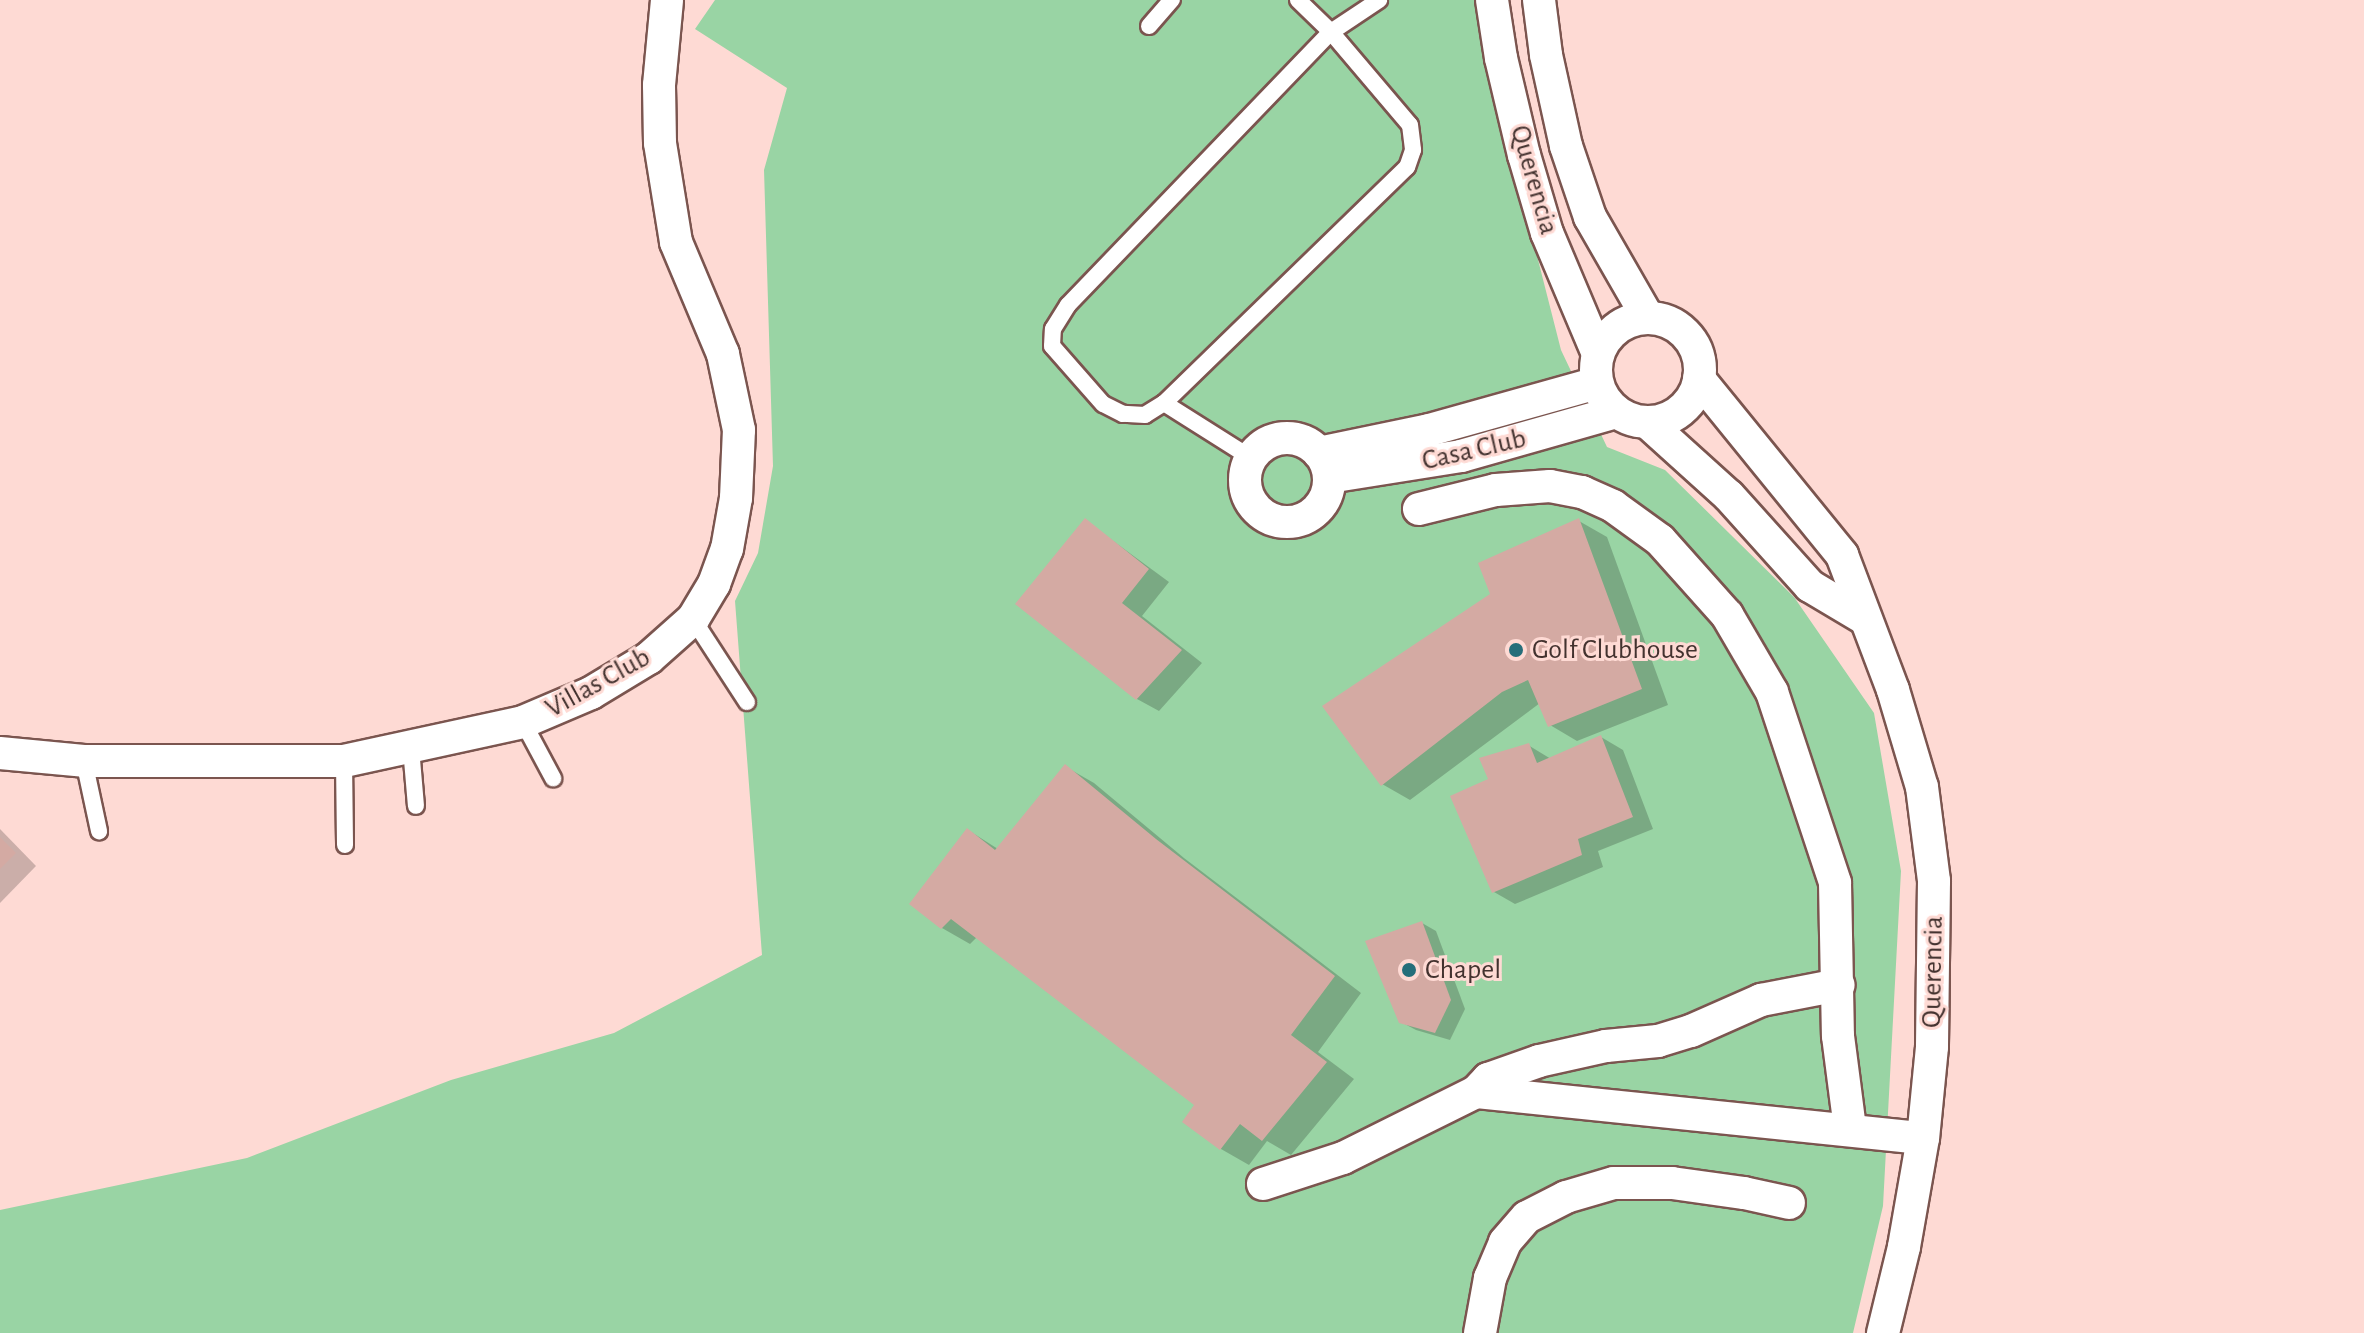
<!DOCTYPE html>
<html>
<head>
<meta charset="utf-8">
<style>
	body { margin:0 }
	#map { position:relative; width:2364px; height:1333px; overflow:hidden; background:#fedad4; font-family:"Alegreya Sans",sans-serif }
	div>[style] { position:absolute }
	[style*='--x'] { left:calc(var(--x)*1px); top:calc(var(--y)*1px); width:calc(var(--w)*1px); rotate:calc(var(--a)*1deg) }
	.green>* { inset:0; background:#99d4a4 }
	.shadow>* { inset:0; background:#0003 }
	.building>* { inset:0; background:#d4aaa3 }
	.roads { filter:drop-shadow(2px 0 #7b554f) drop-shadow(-2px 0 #7b554f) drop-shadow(0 2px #7b554f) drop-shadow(0 -2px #7b554f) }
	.service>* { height:16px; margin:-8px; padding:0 8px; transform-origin:8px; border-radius:8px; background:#fff }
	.minor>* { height:32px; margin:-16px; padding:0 16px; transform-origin:16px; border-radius:16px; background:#fff }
	.minor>.ring { margin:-16px; padding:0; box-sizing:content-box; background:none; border:32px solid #fff; border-radius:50% }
	.dots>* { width:22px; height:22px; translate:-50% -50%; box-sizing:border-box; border:4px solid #fedad4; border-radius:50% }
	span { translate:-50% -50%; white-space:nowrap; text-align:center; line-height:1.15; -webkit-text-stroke:6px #fedad4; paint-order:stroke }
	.street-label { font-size:28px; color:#43322f }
	.poi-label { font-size:28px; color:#43322f }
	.left { translate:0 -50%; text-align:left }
</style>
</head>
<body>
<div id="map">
	<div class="green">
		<i style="clip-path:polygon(715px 0,1479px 0,1480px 32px,1561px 350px,1607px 447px,1665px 470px,1794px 597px,1874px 713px,1901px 871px,1883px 1206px,1853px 1333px,0 1333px,0 1210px,247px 1158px,451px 1080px,614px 1033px,762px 955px,735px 601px,758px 553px,773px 466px,764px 170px,787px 88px,695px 29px)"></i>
	</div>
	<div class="shadow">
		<i style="clip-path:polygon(1086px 521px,1169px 582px,1142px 616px,1202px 663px,1159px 711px,1137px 699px,1018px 604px)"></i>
		<i style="clip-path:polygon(1579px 521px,1607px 537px,1668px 705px,1577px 741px,1550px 725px,1540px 703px,1410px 800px,1382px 784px,1492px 595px)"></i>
		<i style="clip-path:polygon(1601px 737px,1623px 750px,1653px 829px,1598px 851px,1603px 867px,1515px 904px,1494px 892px,1490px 780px,1528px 745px,1551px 759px)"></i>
		<i style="clip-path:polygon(1066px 767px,1094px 783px,1184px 858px,1361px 993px,1318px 1052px,1354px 1079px,1291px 1155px,1267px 1141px,1249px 1165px,1221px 1149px,1184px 1122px,1196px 1105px,977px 937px,970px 944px,942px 928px,968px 830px,998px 849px)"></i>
		<i style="clip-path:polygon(0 829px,36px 866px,0 903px)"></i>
		<i style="clip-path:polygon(1422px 923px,1436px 931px,1465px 1009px,1450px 1040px,1416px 1030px,1401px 1022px)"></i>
	</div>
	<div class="building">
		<i style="clip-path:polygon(1085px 518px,1149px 569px,1122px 603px,1182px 650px,1136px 700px,1015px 604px)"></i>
		<i style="clip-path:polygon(1579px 518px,1642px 689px,1548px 727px,1528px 680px,1502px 692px,1381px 786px,1322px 706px,1490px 594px,1478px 563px)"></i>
		<i style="clip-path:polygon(1601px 735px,1633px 817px,1578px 839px,1582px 855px,1492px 893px,1450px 796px,1488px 779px,1479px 758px,1529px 743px,1537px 763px)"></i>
		<i style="clip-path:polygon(1065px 764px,1156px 839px,1335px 976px,1291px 1035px,1327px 1062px,1262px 1141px,1240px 1124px,1220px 1150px,1182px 1122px,1194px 1105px,951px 919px,941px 929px,909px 904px,967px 828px,995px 850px)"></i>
		<i style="clip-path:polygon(0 837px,16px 853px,0 869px)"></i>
		<i style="clip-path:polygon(1422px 921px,1451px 1000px,1435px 1033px,1399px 1023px,1365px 941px)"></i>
	</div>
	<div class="roads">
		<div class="service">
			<i style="--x:1298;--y:0;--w:46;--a:44.1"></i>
			<i style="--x:1331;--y:32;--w:122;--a:49.7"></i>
			<i style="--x:1410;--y:125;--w:25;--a:83"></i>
			<i style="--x:1413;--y:150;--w:18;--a:109"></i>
			<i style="--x:1407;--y:167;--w:339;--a:135.8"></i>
			<i style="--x:1164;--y:403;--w:22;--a:148"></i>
			<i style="--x:1145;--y:415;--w:22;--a:-177"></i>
			<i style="--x:1123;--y:414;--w:22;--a:-153"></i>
			<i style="--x:1103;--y:404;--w:77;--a:-131.3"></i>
			<i style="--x:1052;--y:346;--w:17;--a:-87"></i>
			<i style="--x:1053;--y:329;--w:28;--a:-58"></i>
			<i style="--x:1068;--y:305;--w:379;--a:-46.1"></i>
			<i style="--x:1331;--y:32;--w:58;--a:-33.7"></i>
			<i style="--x:1149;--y:26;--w:35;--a:-49"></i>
			<i style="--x:1164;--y:403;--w:103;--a:32.3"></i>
			<i style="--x:693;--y:619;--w:99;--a:57"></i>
			<i style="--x:523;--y:722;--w:64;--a:61.8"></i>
			<i style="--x:411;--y:748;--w:58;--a:85.1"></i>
			<i style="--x:84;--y:761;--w:72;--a:77.9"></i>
			<i style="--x:344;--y:761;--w:84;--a:89.3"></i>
		</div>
		<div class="minor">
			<i style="--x:1492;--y:0;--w:59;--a:81.2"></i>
			<i style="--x:1501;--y:58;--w:100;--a:76.7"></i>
			<i style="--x:1524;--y:155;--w:81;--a:73.6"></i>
			<i style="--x:1547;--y:233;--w:131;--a:67.1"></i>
			<i style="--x:1539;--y:0;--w:55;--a:82.7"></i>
			<i style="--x:1546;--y:55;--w:93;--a:77.6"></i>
			<i style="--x:1566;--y:146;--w:75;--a:71.3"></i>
			<i style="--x:1590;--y:217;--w:116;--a:60.1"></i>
			<i class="ring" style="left:1596px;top:318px;width:72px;height:72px"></i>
			<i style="--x:1699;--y:379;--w:227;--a:50.9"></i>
			<i style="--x:1842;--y:555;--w:144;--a:69.3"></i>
			<i style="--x:1893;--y:690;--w:101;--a:73.4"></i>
			<i style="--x:1922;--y:787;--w:95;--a:82.7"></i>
			<i style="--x:1934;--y:881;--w:166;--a:90.7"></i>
			<i style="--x:1932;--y:1047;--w:91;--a:95.6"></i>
			<i style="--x:1923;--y:1138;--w:111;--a:99.9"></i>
			<i style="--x:1904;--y:1247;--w:89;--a:103.7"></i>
			<i style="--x:1647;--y:422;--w:110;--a:42.1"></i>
			<i style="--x:1729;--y:496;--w:121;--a:48"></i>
			<i style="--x:1810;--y:586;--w:63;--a:30.7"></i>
			<i class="ring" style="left:1245px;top:438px;width:52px;height:52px"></i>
			<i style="--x:1319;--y:453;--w:112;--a:-11.8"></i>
			<i style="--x:1429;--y:430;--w:174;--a:-15.6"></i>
			<i style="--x:1329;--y:477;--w:134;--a:-9"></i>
			<i style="--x:1461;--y:456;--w:161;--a:-15.8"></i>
			<i style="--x:1419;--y:509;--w:79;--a:-13.9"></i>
			<i style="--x:1496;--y:490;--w:54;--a:-4.2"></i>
			<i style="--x:1550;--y:486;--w:33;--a:11"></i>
			<i style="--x:1582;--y:492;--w:34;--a:24"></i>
			<i style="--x:1613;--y:506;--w:58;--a:35.9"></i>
			<i style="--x:1660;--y:540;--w:101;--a:48.2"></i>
			<i style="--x:1727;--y:615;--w:89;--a:59.7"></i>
			<i style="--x:1772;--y:692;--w:201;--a:71.7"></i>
			<i style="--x:1835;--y:883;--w:153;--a:88.9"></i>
			<i style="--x:1838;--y:1036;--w:94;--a:82.6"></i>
			<i style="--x:0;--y:753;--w:84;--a:5.4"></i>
			<i style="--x:84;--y:761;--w:260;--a:0"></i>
			<i style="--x:344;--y:761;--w:183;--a:-12.3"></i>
			<i style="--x:523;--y:722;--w:74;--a:-23.1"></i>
			<i style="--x:591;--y:693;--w:68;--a:-31.1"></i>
			<i style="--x:649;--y:658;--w:59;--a:-41.6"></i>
			<i style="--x:693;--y:619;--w:41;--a:-59"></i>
			<i style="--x:714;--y:584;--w:37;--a:-70"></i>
			<i style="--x:727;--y:549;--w:52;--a:-80"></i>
			<i style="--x:736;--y:498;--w:68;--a:-87.5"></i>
			<i style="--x:739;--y:430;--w:78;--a:-101.9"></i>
			<i style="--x:723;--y:354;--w:121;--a:-112.8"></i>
			<i style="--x:676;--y:242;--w:100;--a:-99.2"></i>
			<i style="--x:660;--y:143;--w:58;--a:-91"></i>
			<i style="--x:659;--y:85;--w:85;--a:-84.6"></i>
			<i style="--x:1476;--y:1092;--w:18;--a:-47"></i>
			<i style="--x:1488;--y:1079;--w:54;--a:-19.4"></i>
			<i style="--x:1539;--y:1061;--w:69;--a:-12.6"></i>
			<i style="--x:1606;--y:1046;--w:52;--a:-5.5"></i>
			<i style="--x:1658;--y:1041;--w:34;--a:-17"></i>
			<i style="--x:1691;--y:1031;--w:77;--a:-23.9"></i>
			<i style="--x:1761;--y:1000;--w:79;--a:-10.9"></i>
			<i style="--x:1263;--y:1184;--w:84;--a:-18"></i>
			<i style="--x:1343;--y:1158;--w:148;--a:-26.4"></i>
			<i style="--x:1476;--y:1092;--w:449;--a:5.9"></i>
			<i style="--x:1480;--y:1333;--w:56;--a:-79.7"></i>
			<i style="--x:1490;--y:1278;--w:39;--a:-67"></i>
			<i style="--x:1505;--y:1242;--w:33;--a:-49"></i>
			<i style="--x:1527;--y:1217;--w:44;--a:-27.1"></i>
			<i style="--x:1566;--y:1197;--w:50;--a:-16.3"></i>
			<i style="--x:1614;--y:1183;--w:58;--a:0"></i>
			<i style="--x:1672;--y:1183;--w:73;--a:7.9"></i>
			<i style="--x:1744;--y:1193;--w:46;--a:12.5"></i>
		</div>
	</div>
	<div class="dots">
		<i style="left:1516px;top:650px;background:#266e7a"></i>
		<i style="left:1409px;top:970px;background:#266e7a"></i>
	</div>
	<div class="street-label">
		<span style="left:1534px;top:180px;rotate:74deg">Querencia</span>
		<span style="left:1474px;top:450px;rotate:-13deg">Casa Club</span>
		<span style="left:598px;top:683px;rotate:-29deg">Villas Club</span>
		<span style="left:1933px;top:972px;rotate:-89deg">Querencia</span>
	</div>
	<div class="poi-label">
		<span class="left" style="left:1532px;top:650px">Golf Clubhouse</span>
		<span class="left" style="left:1425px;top:970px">Chapel</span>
	</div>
</div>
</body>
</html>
